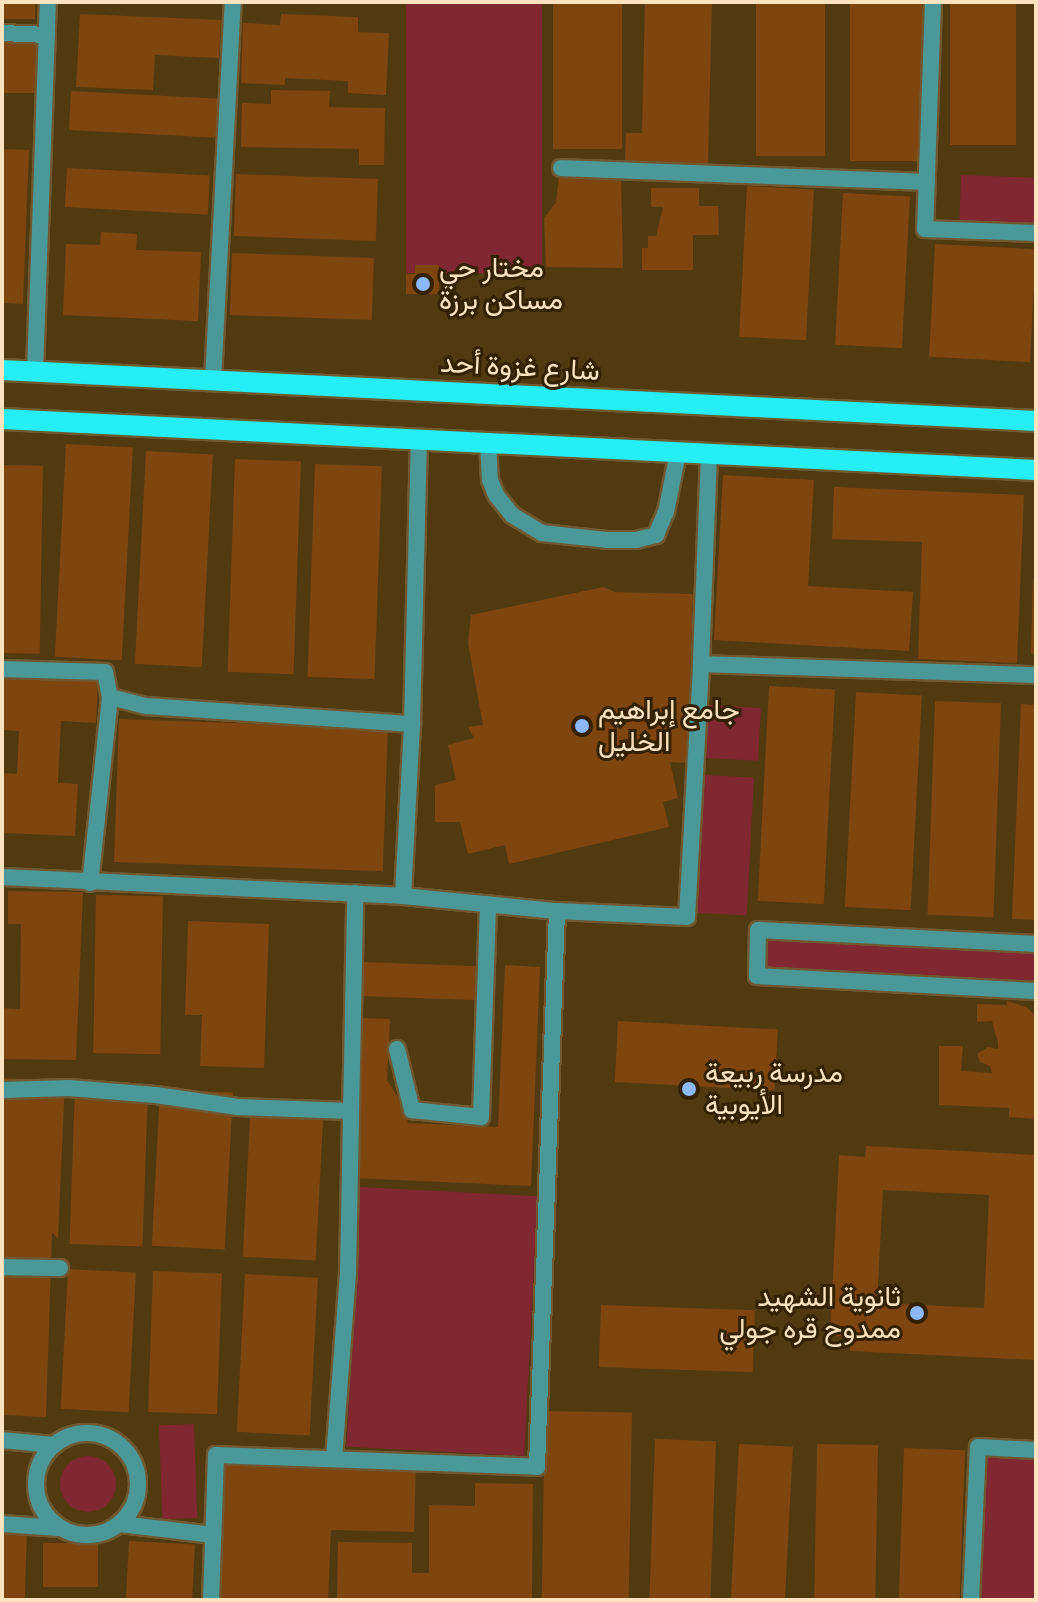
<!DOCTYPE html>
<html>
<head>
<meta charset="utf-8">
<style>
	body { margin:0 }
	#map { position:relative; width:1038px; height:1602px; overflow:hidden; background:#513910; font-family:"Zilla Slab",Vazirmatn,serif }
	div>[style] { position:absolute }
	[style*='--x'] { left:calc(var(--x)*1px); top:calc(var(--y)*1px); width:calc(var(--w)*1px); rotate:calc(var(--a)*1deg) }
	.green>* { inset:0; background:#802732; transform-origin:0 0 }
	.round { border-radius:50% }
	.building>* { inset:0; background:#7f450f; transform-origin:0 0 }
	.roads { filter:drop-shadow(2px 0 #705830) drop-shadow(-2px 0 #705830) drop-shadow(0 2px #705830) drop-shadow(0 -2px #705830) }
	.lane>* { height:16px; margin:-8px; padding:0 8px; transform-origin:8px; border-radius:8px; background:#4b9899 }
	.street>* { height:16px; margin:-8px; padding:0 8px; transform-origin:8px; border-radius:8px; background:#4b9899 }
	.street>.ring { margin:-8px; padding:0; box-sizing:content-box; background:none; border:16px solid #4b9899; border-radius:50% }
	.primary>* { height:20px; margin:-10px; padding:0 10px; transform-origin:10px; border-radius:10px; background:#25eff4 }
	.dots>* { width:22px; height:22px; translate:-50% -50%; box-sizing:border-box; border:4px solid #332101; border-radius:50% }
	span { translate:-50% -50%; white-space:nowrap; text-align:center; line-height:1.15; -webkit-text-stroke:6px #332101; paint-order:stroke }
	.poi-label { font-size:28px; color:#fce3bf }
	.left { translate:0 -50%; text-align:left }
	.right { translate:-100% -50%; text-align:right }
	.street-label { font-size:28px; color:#fce3bf }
	.frame { position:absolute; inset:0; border:4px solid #fce3bf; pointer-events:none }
</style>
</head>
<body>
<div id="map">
	<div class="green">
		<i style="left:406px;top:2px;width:136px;height:271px"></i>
		<i style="left:961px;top:175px;width:75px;height:51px;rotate:2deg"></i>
		<i style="left:706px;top:705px;width:55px;height:53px;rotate:3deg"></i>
		<i style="left:704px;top:775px;width:50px;height:138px;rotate:3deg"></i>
		<i style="left:764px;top:938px;width:272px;height:33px;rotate:3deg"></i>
		<i style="left:360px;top:1187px;width:178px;height:260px;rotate:3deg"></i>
		<i style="left:194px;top:1424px;width:94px;height:35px;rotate:88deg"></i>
		<i style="clip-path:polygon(986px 1455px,1036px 1458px,1036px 1600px,978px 1600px)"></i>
		<i class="round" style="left:60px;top:1456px;width:56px;height:56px"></i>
	</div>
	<div class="building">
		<i style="left:2px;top:2px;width:33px;height:17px"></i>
		<i style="left:553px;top:2px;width:69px;height:147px"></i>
		<i style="clip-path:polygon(645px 2px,712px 2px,708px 164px,625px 162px,626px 133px,642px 133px)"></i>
		<i style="left:756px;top:2px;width:69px;height:154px"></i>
		<i style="left:850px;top:2px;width:72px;height:159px"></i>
		<i style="left:950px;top:2px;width:66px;height:143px"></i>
		<i style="clip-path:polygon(80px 14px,221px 20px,219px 58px,155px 55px,153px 90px,76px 87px)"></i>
		<i style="clip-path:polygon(281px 14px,358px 17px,358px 32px,389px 33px,386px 95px,348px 93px,348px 81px,285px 78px,285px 85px,241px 83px,243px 23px,280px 25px)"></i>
		<i style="left:2px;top:41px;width:35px;height:52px"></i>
		<i style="clip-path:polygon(271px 90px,330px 91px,329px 107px,385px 108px,384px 165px,359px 165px,359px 149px,241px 147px,242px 103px,271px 104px)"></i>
		<i style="left:71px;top:91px;width:149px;height:39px;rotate:3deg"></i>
		<i style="clip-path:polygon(2px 149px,29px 150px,23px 304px,2px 303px)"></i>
		<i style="left:67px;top:168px;width:143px;height:39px;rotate:3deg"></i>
		<i style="left:236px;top:174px;width:142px;height:62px;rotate:2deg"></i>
		<i style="clip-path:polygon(559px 175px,621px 175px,623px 268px,546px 267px,544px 218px,556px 202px)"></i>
		<i style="left:747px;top:186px;width:67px;height:151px;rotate:3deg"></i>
		<i style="clip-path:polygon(651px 188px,699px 188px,699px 206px,718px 206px,719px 235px,693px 235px,693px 270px,642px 270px,642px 248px,648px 248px,648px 236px,656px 236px,663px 207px,651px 207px)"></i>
		<i style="left:843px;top:193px;width:67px;height:152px;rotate:3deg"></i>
		<i style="clip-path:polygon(101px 232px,137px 234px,136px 250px,201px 252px,198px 321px,63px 315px,66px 244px,100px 245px)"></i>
		<i style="left:935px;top:244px;width:101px;height:113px;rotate:3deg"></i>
		<i style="left:232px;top:253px;width:142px;height:62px;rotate:2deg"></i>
		<i style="clip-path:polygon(415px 265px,439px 265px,439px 294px,406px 294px,406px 274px,415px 274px)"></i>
		<i style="left:66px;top:444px;width:67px;height:213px;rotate:3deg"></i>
		<i style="left:146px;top:451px;width:67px;height:213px;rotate:3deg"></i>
		<i style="left:235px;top:459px;width:66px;height:213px;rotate:2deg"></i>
		<i style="left:315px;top:464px;width:67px;height:213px;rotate:2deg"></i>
		<i style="left:2px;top:465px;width:41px;height:188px;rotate:1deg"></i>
		<i style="clip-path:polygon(723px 475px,814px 480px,808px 586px,913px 592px,909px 651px,714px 640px)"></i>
		<i style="clip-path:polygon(834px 487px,1024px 495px,1017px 663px,918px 659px,922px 542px,832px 539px)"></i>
		<i style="clip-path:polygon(1033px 579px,1036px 579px,1036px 654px,1031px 654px)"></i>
		<i style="clip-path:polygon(603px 587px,615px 592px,693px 594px,687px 763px,670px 762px,678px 798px,663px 802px,669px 827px,509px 864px,505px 845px,468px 854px,460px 822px,435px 822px,435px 785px,456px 780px,448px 745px,474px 738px,468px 727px,483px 725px,468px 643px,471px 615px)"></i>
		<i style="clip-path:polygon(2px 674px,98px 679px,96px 723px,61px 721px,58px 783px,78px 784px,75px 836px,2px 833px,2px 773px,17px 774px,19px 731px,2px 730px)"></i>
		<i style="left:769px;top:686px;width:66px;height:215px;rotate:3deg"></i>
		<i style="left:856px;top:692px;width:66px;height:215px;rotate:3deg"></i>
		<i style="left:935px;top:701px;width:66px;height:214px;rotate:2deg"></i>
		<i style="clip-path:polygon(1021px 704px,1036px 705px,1036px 920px,1012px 919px)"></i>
		<i style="left:119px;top:719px;width:269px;height:143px;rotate:2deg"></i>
		<i style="clip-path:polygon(8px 891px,83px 892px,76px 1060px,2px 1059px,2px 1008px,20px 1009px,21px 924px,8px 924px)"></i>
		<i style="left:96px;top:895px;width:67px;height:158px;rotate:1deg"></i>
		<i style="clip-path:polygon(188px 921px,269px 924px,264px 1068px,200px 1066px,202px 1015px,185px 1015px)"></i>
		<i style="left:361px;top:962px;width:120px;height:34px;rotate:2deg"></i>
		<i style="clip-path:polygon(505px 965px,540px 967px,531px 1186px,353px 1178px,360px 1018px,390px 1019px,387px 1080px,404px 1107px,408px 1123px,498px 1127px)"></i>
		<i style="clip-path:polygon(1007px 1001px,1026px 1007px,1036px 1016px,1036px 1119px,1009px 1117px,1009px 1108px,939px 1105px,939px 1046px,963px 1046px,961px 1071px,992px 1073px,990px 1066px,980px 1062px,977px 1054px,988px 1047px,998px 1049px,998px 1043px,992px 1021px,977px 1022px,977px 1004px,1007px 1005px)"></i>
		<i style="left:618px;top:1021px;width:160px;height:61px;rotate:3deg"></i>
		<i style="clip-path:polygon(2px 1078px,65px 1081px,58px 1238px,52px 1233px,46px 1417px,2px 1415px)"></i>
		<i style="left:75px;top:1087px;width:73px;height:157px;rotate:2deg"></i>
		<i style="left:160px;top:1089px;width:73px;height:157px;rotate:3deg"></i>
		<i style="left:251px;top:1100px;width:73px;height:157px;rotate:3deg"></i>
		<i style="clip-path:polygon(evenodd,866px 1146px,1036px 1155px,1036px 1360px,850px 1351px,850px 1337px,830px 1336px,839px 1155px,865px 1157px,866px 1146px,883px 1190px,989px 1195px,984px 1308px,877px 1303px,883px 1190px)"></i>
		<i style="left:68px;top:1269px;width:68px;height:140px;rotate:3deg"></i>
		<i style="left:153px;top:1271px;width:69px;height:141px;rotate:2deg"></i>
		<i style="left:245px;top:1274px;width:73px;height:158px;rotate:3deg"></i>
		<i style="left:601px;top:1305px;width:154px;height:62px;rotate:2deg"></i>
		<i style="left:545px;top:1411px;width:87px;height:189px;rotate:1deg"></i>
		<i style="left:655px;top:1439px;width:61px;height:161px;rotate:2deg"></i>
		<i style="left:739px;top:1444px;width:54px;height:156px;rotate:3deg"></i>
		<i style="left:817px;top:1444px;width:61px;height:156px;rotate:1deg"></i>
		<i style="left:904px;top:1448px;width:61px;height:152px;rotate:2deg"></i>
		<i style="clip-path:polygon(219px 1460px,416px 1466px,414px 1532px,331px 1530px,328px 1600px,215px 1600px)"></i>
		<i style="clip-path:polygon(475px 1483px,533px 1484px,532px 1600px,337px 1600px,338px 1542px,412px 1543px,412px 1573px,429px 1573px,429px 1505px,475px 1506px)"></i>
		<i style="left:2px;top:1532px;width:25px;height:68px;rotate:2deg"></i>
		<i style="left:129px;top:1541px;width:66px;height:59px;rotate:3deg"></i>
		<i style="left:43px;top:1543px;width:55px;height:44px"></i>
	</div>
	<div class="roads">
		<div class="lane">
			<i style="--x:488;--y:443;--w:37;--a:87"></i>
			<i style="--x:490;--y:480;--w:16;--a:68"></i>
			<i style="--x:496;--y:495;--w:26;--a:51"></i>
			<i style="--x:512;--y:515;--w:35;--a:31"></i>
			<i style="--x:542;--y:533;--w:65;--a:6.1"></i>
			<i style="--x:607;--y:540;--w:29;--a:0"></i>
			<i style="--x:636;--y:540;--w:21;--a:-14"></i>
			<i style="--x:656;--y:535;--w:25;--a:-67"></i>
			<i style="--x:666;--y:512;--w:60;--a:-78.5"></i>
			<i style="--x:1036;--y:944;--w:278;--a:-177.1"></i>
			<i style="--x:758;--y:930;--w:46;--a:91.2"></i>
			<i style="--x:757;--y:976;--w:279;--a:3.1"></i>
		</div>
		<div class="street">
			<i style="--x:933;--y:2;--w:227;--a:92"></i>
			<i style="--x:925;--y:229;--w:111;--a:2.1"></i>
			<i style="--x:2;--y:33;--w:45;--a:2.5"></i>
			<i style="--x:561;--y:168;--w:366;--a:2.2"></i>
			<i style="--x:35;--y:372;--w:370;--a:-88"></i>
			<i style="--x:213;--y:380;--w:379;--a:-87"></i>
			<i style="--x:709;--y:454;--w:210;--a:92.2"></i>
			<i style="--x:701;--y:664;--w:335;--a:1.9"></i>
			<i style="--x:2;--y:669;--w:103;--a:1.7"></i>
			<i style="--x:105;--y:672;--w:25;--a:79"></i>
			<i style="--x:110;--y:697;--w:187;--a:96.1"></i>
			<i style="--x:110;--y:697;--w:38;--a:14"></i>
			<i style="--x:147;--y:706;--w:266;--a:3.9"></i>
			<i style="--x:2;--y:877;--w:401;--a:2.7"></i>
			<i style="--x:403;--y:896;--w:172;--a:-87"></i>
			<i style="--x:412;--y:724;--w:284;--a:-88.6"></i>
			<i style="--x:403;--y:896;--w:155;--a:5.6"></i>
			<i style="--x:557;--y:911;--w:130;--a:2.6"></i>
			<i style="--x:687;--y:917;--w:253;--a:-86.8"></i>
			<i style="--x:397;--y:1049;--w:63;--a:76.2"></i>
			<i style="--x:412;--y:1110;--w:69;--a:5.8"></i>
			<i style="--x:481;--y:1117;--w:213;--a:-88.1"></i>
			<i style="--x:2;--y:1090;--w:67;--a:-1.7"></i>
			<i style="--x:69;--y:1088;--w:87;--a:4.6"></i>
			<i style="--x:156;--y:1095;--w:83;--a:8.3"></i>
			<i style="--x:238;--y:1107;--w:113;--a:2"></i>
			<i style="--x:2;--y:1267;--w:58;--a:1"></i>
			<i class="ring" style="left:36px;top:1433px;width:86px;height:86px"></i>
			<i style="--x:2;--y:1440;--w:51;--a:5.6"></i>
			<i style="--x:334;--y:1459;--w:187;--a:-85.7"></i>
			<i style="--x:348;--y:1273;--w:380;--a:-88.9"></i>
			<i style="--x:2;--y:1524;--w:57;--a:4"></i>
			<i style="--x:120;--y:1524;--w:94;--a:6.7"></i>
			<i style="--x:211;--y:1600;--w:145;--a:-88"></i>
			<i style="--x:216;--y:1455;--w:321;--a:2.1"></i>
			<i style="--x:537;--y:1467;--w:556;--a:-87.94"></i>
			<i style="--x:971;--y:1600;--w:153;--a:-87.4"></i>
			<i style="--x:978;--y:1447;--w:58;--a:3"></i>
		</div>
		<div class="primary">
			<i style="--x:2;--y:370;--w:1035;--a:2.82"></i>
			<i style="--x:2;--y:419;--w:1035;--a:2.82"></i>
		</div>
	</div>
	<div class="dots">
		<i style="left:423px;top:284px;background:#8bb9fc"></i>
		<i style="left:582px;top:726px;background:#8bb9fc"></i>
		<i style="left:689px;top:1089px;background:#8bb9fc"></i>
		<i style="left:917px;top:1313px;background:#8bb9fc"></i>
	</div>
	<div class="poi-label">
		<span class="left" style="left:439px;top:284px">مختار حي<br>مساكن برزة</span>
		<span class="left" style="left:598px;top:726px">جامع إبراهيم<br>الخليل</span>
		<span class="left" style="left:705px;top:1089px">مدرسة ربيعة<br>الأيوبية</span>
		<span class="right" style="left:901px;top:1313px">ثانوية الشهيد<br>ممدوح قره جولي</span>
	</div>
	<div class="street-label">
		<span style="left:520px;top:367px;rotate:3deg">شارع غزوة أحد</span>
	</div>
	<div class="frame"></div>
</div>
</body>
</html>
